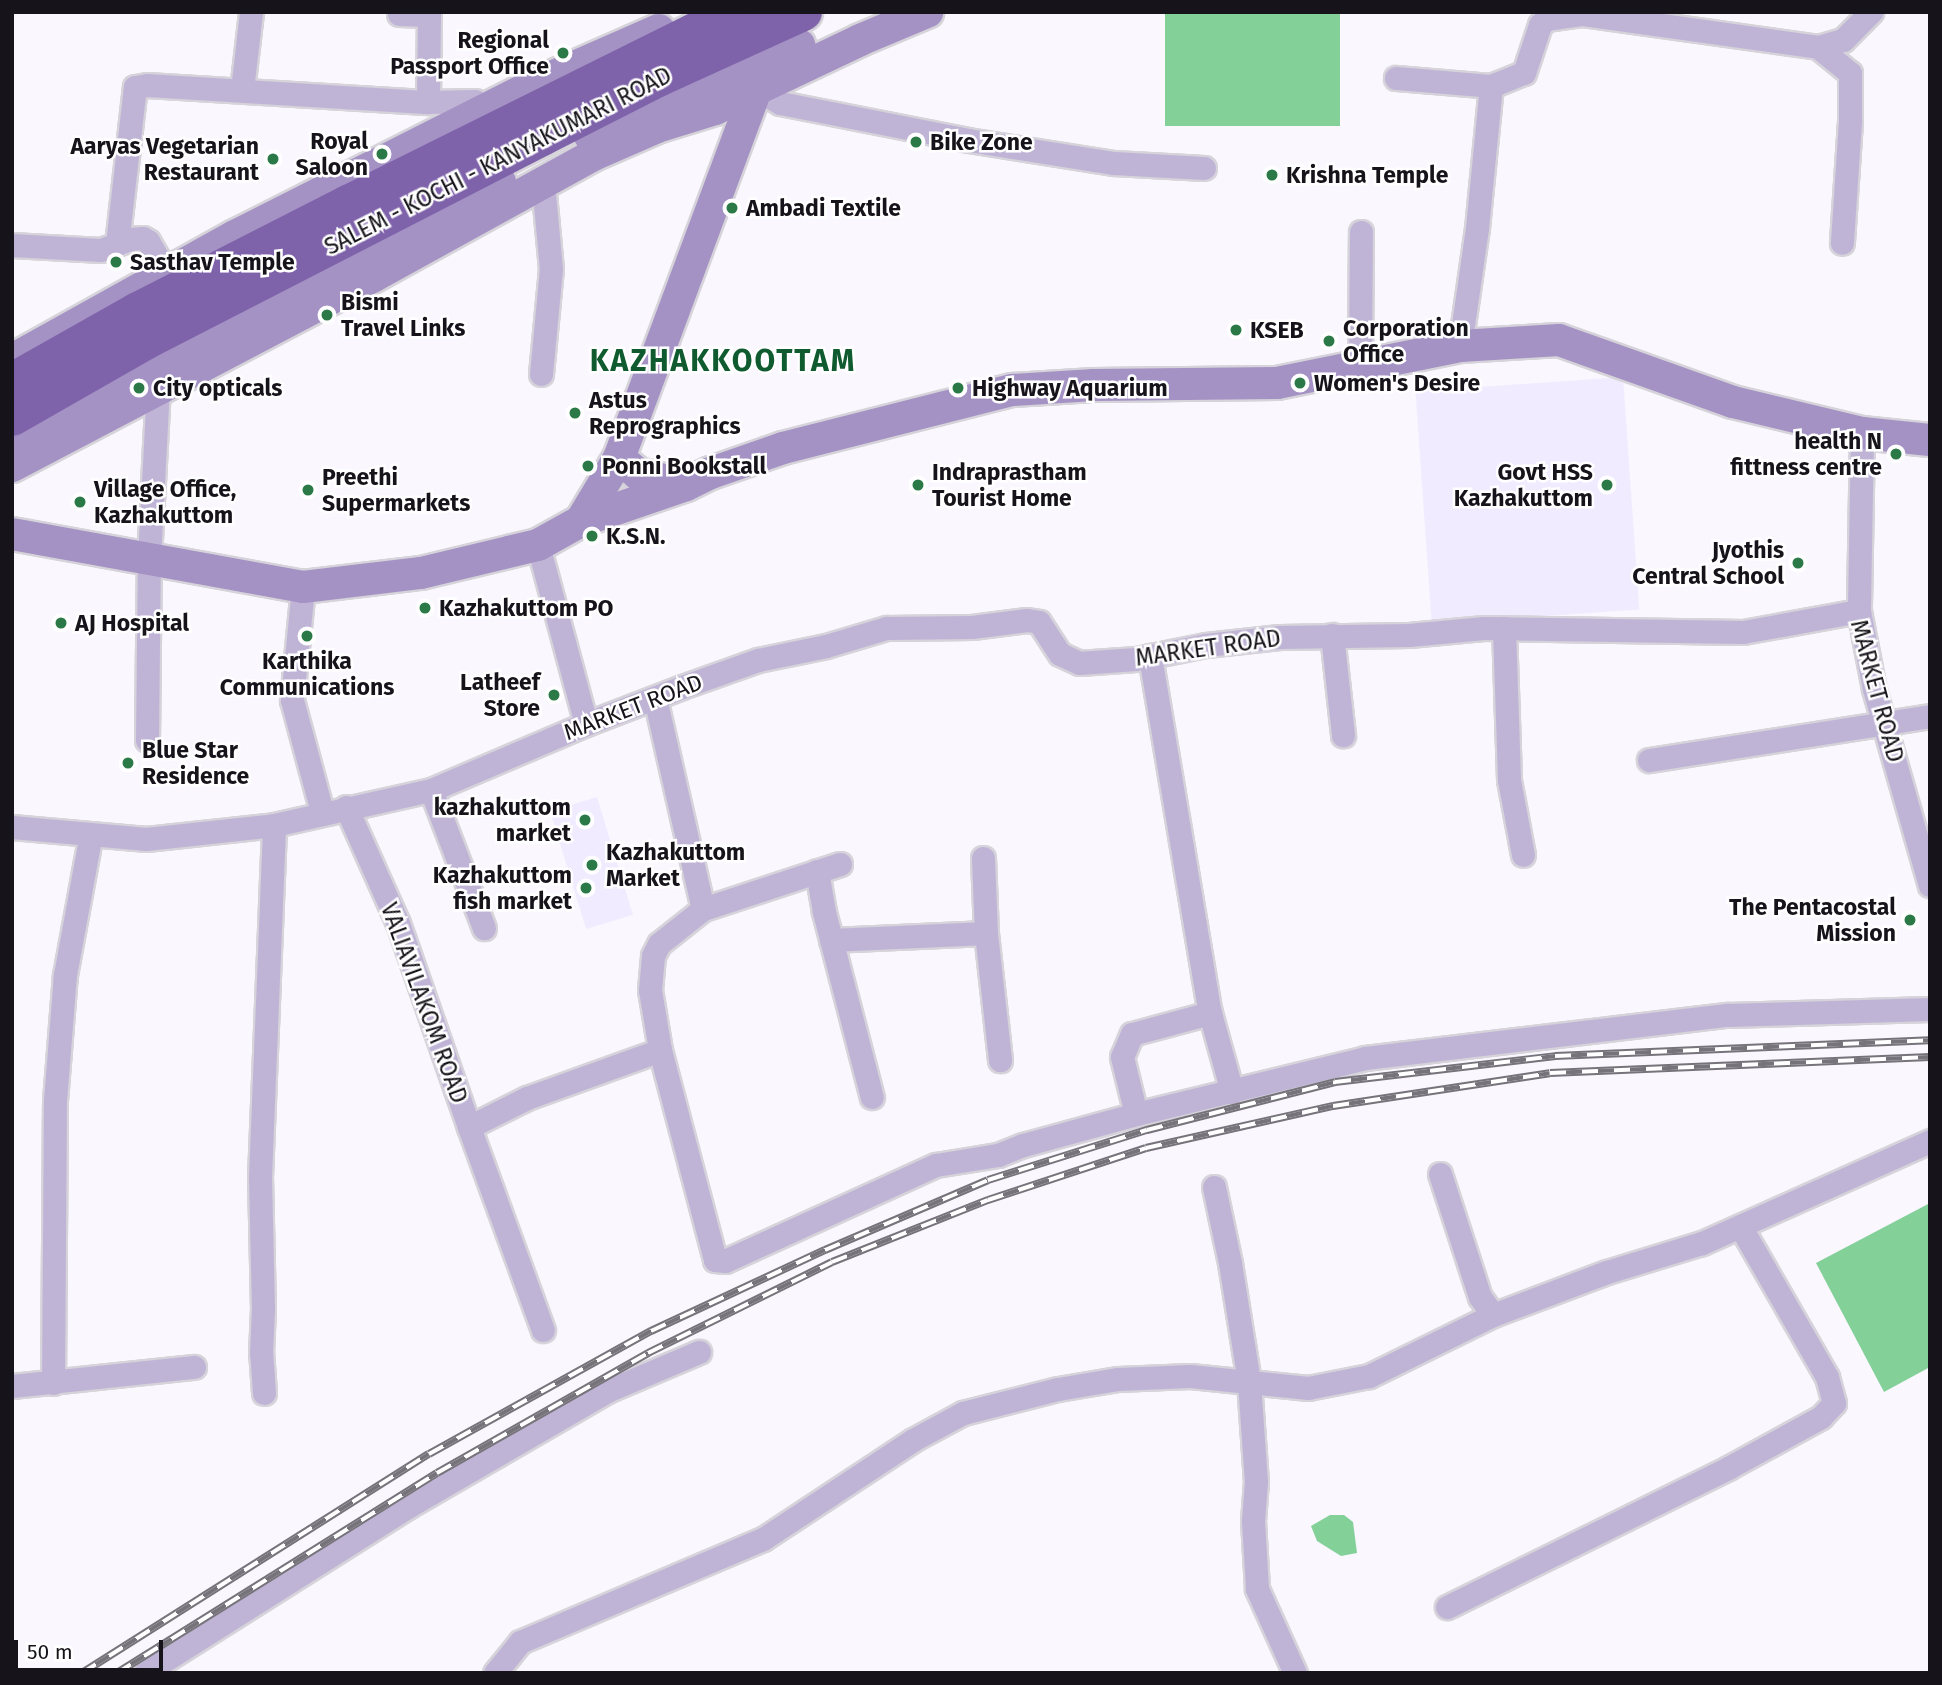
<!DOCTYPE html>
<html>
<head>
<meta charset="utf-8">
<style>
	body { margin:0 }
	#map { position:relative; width:1942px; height:1685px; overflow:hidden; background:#faf7fe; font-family:"Fira Sans",sans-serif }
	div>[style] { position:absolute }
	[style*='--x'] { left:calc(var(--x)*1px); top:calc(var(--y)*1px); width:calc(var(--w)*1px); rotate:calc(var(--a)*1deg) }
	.built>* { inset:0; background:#f1ebff; transform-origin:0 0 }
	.water>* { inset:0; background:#83d099; transform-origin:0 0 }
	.roads { filter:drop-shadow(2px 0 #d6d3da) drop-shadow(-2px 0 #d6d3da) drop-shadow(0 2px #d6d3da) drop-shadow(0 -2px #d6d3da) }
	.street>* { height:23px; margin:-11.5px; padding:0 11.5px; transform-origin:11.5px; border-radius:11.5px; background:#c0b4d6 }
	.secondary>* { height:32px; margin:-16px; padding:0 16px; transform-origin:16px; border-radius:16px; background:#a492c4 }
	.highway>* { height:38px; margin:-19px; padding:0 19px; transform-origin:19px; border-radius:19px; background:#7f63aa }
	.rail>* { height:8px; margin-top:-4px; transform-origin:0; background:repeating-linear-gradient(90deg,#fff 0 16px,#76737a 0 32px); box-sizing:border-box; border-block:2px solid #76737a }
	.dots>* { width:19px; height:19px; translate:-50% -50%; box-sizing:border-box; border:4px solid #fff; border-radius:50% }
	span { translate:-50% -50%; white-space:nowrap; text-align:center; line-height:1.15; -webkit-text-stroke:5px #fff; paint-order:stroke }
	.poi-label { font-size:23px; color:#16141a; font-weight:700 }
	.right { translate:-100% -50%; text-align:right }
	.left { translate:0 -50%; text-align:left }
	.street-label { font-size:23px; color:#16141a }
	.district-label { font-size:30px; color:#0f5b2f; font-weight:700; letter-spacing:2px }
	.frame { position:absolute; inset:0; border:14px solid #16141a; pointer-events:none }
	.scale { position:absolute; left:14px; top:1640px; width:149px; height:32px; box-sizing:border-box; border:4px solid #16141a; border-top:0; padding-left:9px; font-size:21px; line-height:24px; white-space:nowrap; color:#16141a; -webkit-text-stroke:5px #fff; paint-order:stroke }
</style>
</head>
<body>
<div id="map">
	<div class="built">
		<i style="left:1623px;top:377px;width:233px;height:208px;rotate:86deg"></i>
		<i style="left:597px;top:797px;width:123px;height:49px;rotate:73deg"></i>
	</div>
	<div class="water">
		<i style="left:1165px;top:12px;width:175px;height:114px"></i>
		<i style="clip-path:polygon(1930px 1203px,1930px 1367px,1884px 1392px,1816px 1263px)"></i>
		<i style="clip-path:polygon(1330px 1515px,1344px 1515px,1353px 1522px,1357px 1553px,1341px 1556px,1317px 1541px,1311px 1526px)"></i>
	</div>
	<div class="roads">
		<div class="street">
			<i style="--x:399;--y:14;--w:30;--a:2"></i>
			<i style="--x:429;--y:15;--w:87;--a:90.7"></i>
			<i style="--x:1818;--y:47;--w:41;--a:39.1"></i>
			<i style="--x:1850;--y:73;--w:48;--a:90"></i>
			<i style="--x:1850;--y:121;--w:122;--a:93.8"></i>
			<i style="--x:1396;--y:78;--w:95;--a:4.8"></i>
			<i style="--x:756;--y:89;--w:28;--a:30"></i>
			<i style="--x:780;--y:103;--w:192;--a:11.1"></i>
			<i style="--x:968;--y:140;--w:148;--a:9"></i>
			<i style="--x:1114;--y:163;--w:90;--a:3.2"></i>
			<i style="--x:242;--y:90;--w:79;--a:-83.4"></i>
			<i style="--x:117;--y:244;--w:158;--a:-83.5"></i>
			<i style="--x:135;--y:87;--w:12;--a:-9"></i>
			<i style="--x:147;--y:85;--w:282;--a:3.5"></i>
			<i style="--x:428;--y:102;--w:47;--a:-1.2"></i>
			<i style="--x:12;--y:245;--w:89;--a:3.2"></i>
			<i style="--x:101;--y:250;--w:31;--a:-21"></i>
			<i style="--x:130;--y:239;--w:13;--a:-4"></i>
			<i style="--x:143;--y:238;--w:6;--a:31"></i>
			<i style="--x:148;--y:241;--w:24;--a:60"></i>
			<i style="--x:1460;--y:346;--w:119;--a:-81.8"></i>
			<i style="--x:1477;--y:228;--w:143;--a:-84.4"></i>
			<i style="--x:1491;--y:86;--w:35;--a:-22"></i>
			<i style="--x:1524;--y:73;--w:51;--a:-71.6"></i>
			<i style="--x:1540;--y:25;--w:8;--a:-45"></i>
			<i style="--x:1546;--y:19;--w:37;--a:-8"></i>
			<i style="--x:1583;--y:14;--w:237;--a:8"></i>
			<i style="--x:1818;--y:47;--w:26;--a:-16"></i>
			<i style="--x:1843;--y:40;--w:40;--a:-45"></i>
			<i style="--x:1360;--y:367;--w:135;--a:-89.6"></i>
			<i style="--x:541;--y:374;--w:105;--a:-84.6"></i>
			<i style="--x:551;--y:269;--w:87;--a:-95.3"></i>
			<i style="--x:1862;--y:433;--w:178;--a:91"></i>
			<i style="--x:1859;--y:611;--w:79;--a:79.1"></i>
			<i style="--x:1874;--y:689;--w:204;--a:74.1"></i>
			<i style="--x:538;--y:545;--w:185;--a:75"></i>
			<i style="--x:303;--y:587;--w:114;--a:95.6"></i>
			<i style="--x:292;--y:700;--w:116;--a:75"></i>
			<i style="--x:1504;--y:628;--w:152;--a:88.1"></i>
			<i style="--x:1509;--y:780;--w:76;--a:79.4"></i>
			<i style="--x:1332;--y:635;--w:101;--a:83.7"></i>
			<i style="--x:1150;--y:656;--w:362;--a:80.5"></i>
			<i style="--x:1210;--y:1013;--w:82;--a:74.4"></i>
			<i style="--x:655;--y:698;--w:216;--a:77.2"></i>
			<i style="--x:147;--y:740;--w:181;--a:-89.4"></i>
			<i style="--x:149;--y:559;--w:171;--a:-87"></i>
			<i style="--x:1649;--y:760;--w:284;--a:-8.9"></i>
			<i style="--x:431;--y:790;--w:148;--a:69"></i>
			<i style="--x:346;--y:807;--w:127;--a:65.9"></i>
			<i style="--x:398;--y:923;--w:216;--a:70.8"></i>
			<i style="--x:469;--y:1127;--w:65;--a:-26.6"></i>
			<i style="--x:527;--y:1098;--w:141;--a:-19.8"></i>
			<i style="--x:12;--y:827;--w:135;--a:5.1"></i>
			<i style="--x:146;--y:839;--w:129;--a:-6.2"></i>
			<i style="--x:274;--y:825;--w:161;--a:-12.6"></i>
			<i style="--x:431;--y:790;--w:168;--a:-23.1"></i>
			<i style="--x:586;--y:724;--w:103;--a:-21.1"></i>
			<i style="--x:682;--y:687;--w:81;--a:-19.6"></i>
			<i style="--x:758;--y:660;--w:69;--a:-11.6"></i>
			<i style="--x:826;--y:646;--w:63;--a:-16.7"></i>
			<i style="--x:886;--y:628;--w:86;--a:-0.7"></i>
			<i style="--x:972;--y:627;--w:55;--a:-7.3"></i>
			<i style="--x:1027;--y:620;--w:12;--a:9"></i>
			<i style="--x:1039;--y:622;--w:38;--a:57"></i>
			<i style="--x:1060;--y:654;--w:21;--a:25"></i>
			<i style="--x:1079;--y:663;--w:57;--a:-4"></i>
			<i style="--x:1136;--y:659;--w:71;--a:-11.3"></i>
			<i style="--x:1206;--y:645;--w:74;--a:-6.2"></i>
			<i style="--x:1280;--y:637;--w:129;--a:-0.9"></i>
			<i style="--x:1409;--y:635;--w:75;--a:-5.3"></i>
			<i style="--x:1484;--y:628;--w:259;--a:0.9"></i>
			<i style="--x:1743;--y:632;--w:118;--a:-10.3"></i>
			<i style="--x:983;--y:858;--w:75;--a:87.7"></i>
			<i style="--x:986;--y:933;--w:128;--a:83.7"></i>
			<i style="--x:840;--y:864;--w:144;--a:161.8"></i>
			<i style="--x:703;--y:909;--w:56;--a:141.5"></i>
			<i style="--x:659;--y:944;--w:13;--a:117"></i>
			<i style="--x:653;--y:956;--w:34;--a:95"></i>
			<i style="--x:650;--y:990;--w:61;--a:80.5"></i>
			<i style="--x:660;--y:1050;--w:217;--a:75.3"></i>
			<i style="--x:715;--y:1260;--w:10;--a:6"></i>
			<i style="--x:725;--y:1261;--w:232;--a:-24.5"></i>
			<i style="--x:936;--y:1165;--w:63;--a:-9.2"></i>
			<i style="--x:998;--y:1155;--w:27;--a:-22"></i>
			<i style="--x:1023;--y:1145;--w:117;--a:-15.3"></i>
			<i style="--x:1136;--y:1114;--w:236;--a:-13.7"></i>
			<i style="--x:1365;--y:1058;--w:366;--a:-6.8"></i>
			<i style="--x:1728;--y:1015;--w:202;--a:-1.7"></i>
			<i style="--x:817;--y:871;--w:42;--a:80.3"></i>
			<i style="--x:824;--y:912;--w:191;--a:75.5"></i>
			<i style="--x:831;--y:940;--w:155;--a:-2.6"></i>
			<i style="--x:1136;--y:1114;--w:59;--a:-103.8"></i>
			<i style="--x:1122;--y:1057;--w:25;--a:-67"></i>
			<i style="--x:1132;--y:1034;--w:81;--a:-15.1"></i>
			<i style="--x:469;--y:1127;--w:216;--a:70"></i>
			<i style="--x:1440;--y:1174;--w:129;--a:72"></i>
			<i style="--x:1480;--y:1297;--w:22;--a:54"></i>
			<i style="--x:1493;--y:1315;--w:122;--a:-20.7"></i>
			<i style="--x:1607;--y:1272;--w:99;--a:-17"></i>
			<i style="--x:1702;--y:1243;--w:250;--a:-24.1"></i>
			<i style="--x:1214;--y:1187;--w:78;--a:78.1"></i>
			<i style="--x:1230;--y:1263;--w:121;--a:80.9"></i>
			<i style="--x:1249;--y:1382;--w:99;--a:86"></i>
			<i style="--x:1256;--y:1481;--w:40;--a:94.3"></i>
			<i style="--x:1253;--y:1521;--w:68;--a:86.6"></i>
			<i style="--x:1257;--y:1589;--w:92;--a:65.7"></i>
			<i style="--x:53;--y:1383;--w:282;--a:-89.6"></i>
			<i style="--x:55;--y:1101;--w:126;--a:-85.5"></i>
			<i style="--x:65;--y:975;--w:143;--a:-79.6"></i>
			<i style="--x:12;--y:1386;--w:183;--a:-6"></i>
			<i style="--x:264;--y:1393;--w:39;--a:-94"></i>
			<i style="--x:261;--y:1354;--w:45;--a:-87.5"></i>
			<i style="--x:263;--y:1309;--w:132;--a:-91.3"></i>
			<i style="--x:260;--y:1177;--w:352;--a:-87.7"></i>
			<i style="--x:1447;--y:1607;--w:313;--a:-26.3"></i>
			<i style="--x:1728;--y:1468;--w:106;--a:-28.7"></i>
			<i style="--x:1821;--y:1417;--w:19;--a:-47"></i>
			<i style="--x:1834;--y:1403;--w:27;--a:-105"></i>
			<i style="--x:1827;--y:1377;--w:174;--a:-119.9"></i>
			<i style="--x:145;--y:1673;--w:312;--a:-32.3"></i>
			<i style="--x:409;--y:1506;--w:229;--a:-30.1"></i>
			<i style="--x:607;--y:1391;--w:100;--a:-23"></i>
			<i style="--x:495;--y:1673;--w:40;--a:-51"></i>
			<i style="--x:520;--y:1642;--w:264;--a:-23"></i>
			<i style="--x:763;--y:1539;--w:180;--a:-33.4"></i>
			<i style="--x:913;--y:1440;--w:57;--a:-28.4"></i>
			<i style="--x:963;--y:1413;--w:98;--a:-14.2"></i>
			<i style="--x:1058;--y:1389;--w:61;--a:-9.5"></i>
			<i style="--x:1118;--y:1379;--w:72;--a:-2.4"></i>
			<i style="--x:1190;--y:1376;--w:119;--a:5.8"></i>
			<i style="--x:1308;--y:1388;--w:62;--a:-11.1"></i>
			<i style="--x:1369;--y:1376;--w:138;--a:-26.2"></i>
		</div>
		<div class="secondary">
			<i style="--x:590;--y:136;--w:44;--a:-28.3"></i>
			<i style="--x:629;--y:115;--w:62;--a:-18.7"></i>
			<i style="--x:688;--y:95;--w:122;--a:-24.2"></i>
			<i style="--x:12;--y:360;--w:255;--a:-29.1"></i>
			<i style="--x:235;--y:236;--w:339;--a:-26.8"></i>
			<i style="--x:538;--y:83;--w:132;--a:-23.7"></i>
			<i style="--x:12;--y:439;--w:170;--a:-29.3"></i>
			<i style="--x:160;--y:356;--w:382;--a:-27.1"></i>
			<i style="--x:619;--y:458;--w:25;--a:40"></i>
			<i style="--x:638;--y:474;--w:49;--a:12.9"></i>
			<i style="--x:12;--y:466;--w:409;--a:-27.7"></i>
			<i style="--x:374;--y:276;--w:250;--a:-28.9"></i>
			<i style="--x:593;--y:155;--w:70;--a:-23.6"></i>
			<i style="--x:657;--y:127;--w:61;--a:-17.2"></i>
			<i style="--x:715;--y:109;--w:161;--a:-25.4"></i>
			<i style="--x:860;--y:40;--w:73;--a:-22.7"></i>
			<i style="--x:581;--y:521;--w:74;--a:-58.9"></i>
			<i style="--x:619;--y:458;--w:394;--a:-69.6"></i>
			<i style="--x:12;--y:534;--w:296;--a:10.3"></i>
			<i style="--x:303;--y:587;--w:119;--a:-6.8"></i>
			<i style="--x:421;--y:573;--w:120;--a:-13.5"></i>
			<i style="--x:538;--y:545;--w:49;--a:-29.2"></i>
			<i style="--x:581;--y:521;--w:111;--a:-18.9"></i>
			<i style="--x:686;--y:485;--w:28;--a:-26"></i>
			<i style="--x:711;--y:473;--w:76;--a:-19.1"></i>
			<i style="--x:783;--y:448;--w:237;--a:-14.2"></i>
			<i style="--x:1013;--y:390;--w:81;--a:-3.5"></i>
			<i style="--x:1094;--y:385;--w:183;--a:-0.6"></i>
			<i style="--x:1277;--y:383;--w:187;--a:-11.4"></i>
			<i style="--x:1460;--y:346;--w:99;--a:-3.5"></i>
			<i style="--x:1559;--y:340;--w:185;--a:19.6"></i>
			<i style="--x:1733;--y:402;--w:133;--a:13.5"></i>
			<i style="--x:1862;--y:433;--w:68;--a:5.9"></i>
		</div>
		<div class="highway">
			<i style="--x:12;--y:382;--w:145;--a:-29.4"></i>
			<i style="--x:138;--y:311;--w:236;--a:-27"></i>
			<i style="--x:348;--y:204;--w:431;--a:-26.4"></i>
			<i style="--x:12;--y:417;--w:155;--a:-29.7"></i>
			<i style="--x:147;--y:340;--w:444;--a:-27.2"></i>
			<i style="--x:542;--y:137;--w:132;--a:-27"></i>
			<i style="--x:660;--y:77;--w:157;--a:-24.4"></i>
		</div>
	</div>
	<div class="rail">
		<i style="--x:82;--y:1673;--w:410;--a:-32.3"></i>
		<i style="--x:429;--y:1454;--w:254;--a:-29"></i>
		<i style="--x:651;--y:1331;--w:192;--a:-25"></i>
		<i style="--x:825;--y:1250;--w:177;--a:-23.2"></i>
		<i style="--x:988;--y:1180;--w:167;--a:-17.5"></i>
		<i style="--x:1147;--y:1130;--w:194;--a:-14.3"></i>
		<i style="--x:1335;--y:1082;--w:222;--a:-6.7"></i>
		<i style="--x:1555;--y:1056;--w:375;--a:-2.4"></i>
		<i style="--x:117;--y:1673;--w:377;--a:-32"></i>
		<i style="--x:437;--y:1473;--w:243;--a:-29.6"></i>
		<i style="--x:648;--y:1353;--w:205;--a:-26.3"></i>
		<i style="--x:832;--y:1262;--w:168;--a:-21.7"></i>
		<i style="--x:988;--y:1200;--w:166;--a:-18.2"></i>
		<i style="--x:1146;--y:1148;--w:192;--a:-12.7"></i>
		<i style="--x:1333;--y:1106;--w:219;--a:-8.6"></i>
		<i style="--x:1550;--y:1073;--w:380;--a:-2.4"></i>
	</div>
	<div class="dots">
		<i style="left:563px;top:53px;background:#2c7948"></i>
		<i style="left:916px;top:142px;background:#2c7948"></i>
		<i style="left:382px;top:154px;background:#2c7948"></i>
		<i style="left:273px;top:159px;background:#2c7948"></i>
		<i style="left:1272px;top:175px;background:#2c7948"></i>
		<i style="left:732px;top:208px;background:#2c7948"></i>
		<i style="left:116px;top:262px;background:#2c7948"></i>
		<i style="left:327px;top:315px;background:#2c7948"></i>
		<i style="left:1236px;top:330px;background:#2c7948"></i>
		<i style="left:1329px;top:341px;background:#2c7948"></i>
		<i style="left:1300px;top:383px;background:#2c7948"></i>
		<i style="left:139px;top:388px;background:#2c7948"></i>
		<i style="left:958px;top:388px;background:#2c7948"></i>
		<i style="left:575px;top:413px;background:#2c7948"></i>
		<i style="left:1896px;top:454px;background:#2c7948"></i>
		<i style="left:588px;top:466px;background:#2c7948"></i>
		<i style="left:918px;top:485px;background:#2c7948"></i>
		<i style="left:1607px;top:485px;background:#2c7948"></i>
		<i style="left:308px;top:490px;background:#2c7948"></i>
		<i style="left:80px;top:502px;background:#2c7948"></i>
		<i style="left:592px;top:536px;background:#2c7948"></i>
		<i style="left:1798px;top:563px;background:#2c7948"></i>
		<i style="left:425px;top:608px;background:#2c7948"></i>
		<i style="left:61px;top:623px;background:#2c7948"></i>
		<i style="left:307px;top:636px;background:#2c7948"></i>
		<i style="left:554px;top:695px;background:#2c7948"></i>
		<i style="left:128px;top:763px;background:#2c7948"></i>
		<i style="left:585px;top:820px;background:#2c7948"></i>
		<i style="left:592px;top:865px;background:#2c7948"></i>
		<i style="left:586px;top:888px;background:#2c7948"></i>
		<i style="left:1910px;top:920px;background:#2c7948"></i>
	</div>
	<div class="poi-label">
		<span class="right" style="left:549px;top:53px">Regional<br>Passport Office</span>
		<span class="right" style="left:368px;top:154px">Royal<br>Saloon</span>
		<span class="left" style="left:930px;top:142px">Bike Zone</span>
		<span class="right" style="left:259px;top:159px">Aaryas Vegetarian<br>Restaurant</span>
		<span class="left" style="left:1286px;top:175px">Krishna Temple</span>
		<span class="left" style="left:746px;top:208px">Ambadi Textile</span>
		<span class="left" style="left:130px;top:262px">Sasthav Temple</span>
		<span class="left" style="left:341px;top:315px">Bismi<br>Travel Links</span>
		<span class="left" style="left:1343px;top:341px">Corporation<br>Office</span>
		<span class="left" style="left:1250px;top:330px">KSEB</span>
		<span class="left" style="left:1314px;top:383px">Women's Desire</span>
		<span class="left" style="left:153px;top:388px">City opticals</span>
		<span class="left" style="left:972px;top:388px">Highway Aquarium</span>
		<span class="left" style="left:589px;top:413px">Astus<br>Reprographics</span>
		<span class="right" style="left:1882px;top:454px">health N<br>fittness centre</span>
		<span class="left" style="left:602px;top:466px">Ponni Bookstall</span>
		<span class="left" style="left:932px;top:485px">Indraprastham<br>Tourist Home</span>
		<span class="right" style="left:1593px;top:485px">Govt HSS<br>Kazhakuttom</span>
		<span class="left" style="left:322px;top:490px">Preethi<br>Supermarkets</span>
		<span class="left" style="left:94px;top:502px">Village Office,<br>Kazhakuttom</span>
		<span class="left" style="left:606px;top:536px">K.S.N.</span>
		<span class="right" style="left:1784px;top:563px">Jyothis<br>Central School</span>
		<span class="left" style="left:439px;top:608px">Kazhakuttom PO</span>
		<span class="left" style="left:75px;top:623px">AJ Hospital</span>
		<span style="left:307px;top:674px">Karthika<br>Communications</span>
		<span class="right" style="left:540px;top:695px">Latheef<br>Store</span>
		<span class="left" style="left:142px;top:763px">Blue Star<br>Residence</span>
		<span class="right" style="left:571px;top:820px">kazhakuttom<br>market</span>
		<span class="left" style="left:606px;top:865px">Kazhakuttom<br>Market</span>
		<span class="right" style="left:572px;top:888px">Kazhakuttom<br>fish market</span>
		<span class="right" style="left:1896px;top:920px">The Pentacostal<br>Mission</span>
	</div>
	<div class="street-label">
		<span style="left:498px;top:161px;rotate:-27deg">SALEM - KOCHI - KANYAKUMARI ROAD</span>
		<span style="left:1208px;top:648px;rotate:-8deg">MARKET ROAD</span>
		<span style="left:1877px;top:691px;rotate:75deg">MARKET ROAD</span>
		<span style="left:633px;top:707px;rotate:-21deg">MARKET ROAD</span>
		<span style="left:424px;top:1003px;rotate:70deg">VALIAVILAKOM ROAD</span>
	</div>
	<div class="district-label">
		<span style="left:723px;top:361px">KAZHAKKOOTTAM</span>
	</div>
	<div class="frame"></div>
	<div class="scale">50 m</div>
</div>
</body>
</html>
